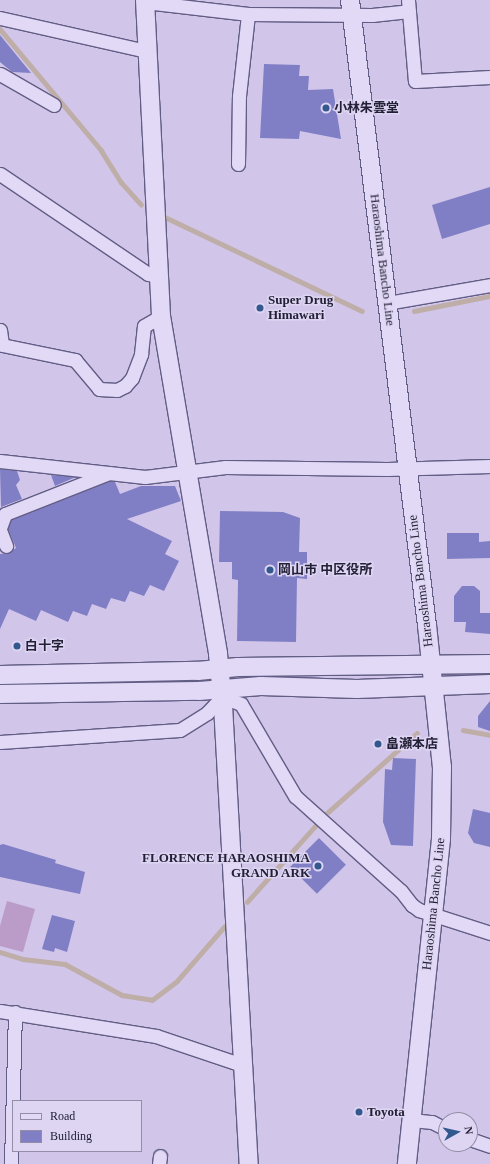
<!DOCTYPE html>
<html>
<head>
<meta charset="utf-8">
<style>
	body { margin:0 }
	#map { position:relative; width:490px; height:1164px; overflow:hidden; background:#d1c6ea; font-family:"Times New Roman","Noto Sans JP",serif }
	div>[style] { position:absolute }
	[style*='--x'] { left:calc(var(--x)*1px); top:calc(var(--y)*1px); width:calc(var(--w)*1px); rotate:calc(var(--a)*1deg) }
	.green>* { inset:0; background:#bb9bc8 }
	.stream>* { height:4.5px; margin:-2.25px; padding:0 2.25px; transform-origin:2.25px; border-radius:2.25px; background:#beaea7 }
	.building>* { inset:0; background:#807fc5; transform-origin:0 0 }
	.roads { filter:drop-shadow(1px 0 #625d84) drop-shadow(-1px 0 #625d84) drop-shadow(0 1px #625d84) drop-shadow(0 -1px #625d84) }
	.street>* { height:13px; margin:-6.5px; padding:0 6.5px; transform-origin:6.5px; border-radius:6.5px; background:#e1d9f6 }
	.secondary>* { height:18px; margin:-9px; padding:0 9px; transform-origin:9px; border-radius:9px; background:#e1d9f6 }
	.dots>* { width:11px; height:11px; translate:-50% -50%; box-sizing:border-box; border:2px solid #ded5f2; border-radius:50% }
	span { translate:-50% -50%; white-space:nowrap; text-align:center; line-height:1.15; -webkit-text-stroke:3px #ded5f2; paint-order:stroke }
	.poi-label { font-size:13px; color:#222036; font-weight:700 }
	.left { translate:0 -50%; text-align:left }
	.right { translate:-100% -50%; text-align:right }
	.street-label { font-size:13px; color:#222036 }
	.legend { position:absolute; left:12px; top:1100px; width:130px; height:52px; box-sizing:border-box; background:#ded5f2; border:1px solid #938da7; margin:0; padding:5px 7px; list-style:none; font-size:12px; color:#222036 }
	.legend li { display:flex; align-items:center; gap:8px; height:20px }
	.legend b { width:20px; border:1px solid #938da7 }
	.north { position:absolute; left:438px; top:1112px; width:40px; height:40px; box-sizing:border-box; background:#ded5f2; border:1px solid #938da7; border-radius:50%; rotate:82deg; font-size:11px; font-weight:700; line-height:16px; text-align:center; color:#222036 }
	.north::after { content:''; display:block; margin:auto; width:14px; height:18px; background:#32588e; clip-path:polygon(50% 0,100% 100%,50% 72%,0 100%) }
</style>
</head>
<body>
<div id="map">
	<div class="green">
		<i style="clip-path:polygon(7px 901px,35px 909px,23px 952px,0 946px,0 926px)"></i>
	</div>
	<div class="stream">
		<i style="--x:0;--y:29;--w:158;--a:50.1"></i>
		<i style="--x:101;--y:150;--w:38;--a:58"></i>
		<i style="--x:121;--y:182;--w:30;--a:48"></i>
		<i style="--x:165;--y:217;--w:218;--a:25.5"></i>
		<i style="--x:414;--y:311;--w:77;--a:-11.2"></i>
		<i style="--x:463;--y:730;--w:27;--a:10"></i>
		<i style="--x:327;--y:813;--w:120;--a:-41.6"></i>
		<i style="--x:247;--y:902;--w:106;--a:-48.1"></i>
		<i style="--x:0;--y:952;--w:24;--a:17"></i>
		<i style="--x:23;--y:959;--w:42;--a:6.8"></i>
		<i style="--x:65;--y:964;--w:65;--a:28.5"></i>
		<i style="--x:122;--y:995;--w:30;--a:9"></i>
		<i style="--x:152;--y:1000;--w:31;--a:-37"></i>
		<i style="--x:177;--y:981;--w:72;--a:-49"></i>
	</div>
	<div class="building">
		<i style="clip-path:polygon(0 35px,31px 73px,12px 72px,0 62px)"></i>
		<i style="clip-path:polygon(264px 64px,300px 65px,299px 76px,309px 76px,308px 90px,333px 89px,341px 139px,300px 131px,299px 139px,260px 138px)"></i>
		<i style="clip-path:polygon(490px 187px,490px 224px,442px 239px,432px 205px)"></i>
		<i style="clip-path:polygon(0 469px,17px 471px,20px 480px,16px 485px,22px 499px,1px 507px)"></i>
		<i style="clip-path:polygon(51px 475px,76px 477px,55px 486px)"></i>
		<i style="clip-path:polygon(111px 481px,115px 482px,120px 494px,141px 486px,175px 486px,181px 501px,127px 519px,172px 541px,165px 554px,179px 561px,164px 591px,150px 585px,144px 596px,130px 591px,125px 602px,111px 598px,106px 609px,92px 604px,87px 616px,73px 611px,68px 622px,41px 610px,36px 621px,9px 609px,0 629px,0 554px,9px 553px,16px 548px,8px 529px,11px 520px)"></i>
		<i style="clip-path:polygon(220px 511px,283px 512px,300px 518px,299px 552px,307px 552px,307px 579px,297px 578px,296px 642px,237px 641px,238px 580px,232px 579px,232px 562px,219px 562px)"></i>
		<i style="clip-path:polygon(447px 533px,479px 533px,479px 542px,490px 541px,490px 558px,447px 559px)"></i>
		<i style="clip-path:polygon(462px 586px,474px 586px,480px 591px,480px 613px,490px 613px,490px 634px,465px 632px,466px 622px,454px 622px,454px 596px)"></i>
		<i style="clip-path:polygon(490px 701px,490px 731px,478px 727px,478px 716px)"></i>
		<i style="clip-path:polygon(393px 758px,416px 759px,413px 846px,391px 845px,383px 822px,385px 769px,392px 770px)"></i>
		<i style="clip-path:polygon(473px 809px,490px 813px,490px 847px,474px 843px,468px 833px)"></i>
		<i style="left:319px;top:838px;width:38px;height:41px;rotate:45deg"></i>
		<i style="clip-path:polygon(3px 844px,56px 860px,55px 863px,85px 872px,80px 894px,0 877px,0 845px)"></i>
		<i style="clip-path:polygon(52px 915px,75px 921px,67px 952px,55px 948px,54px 952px,42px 949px)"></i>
	</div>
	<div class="roads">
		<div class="street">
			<i style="--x:408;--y:0;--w:81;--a:85.1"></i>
			<i style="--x:415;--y:81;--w:75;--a:-3.1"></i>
			<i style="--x:145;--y:2;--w:104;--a:6.6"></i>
			<i style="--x:248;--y:14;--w:124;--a:0.5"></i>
			<i style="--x:372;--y:15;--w:37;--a:-6"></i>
			<i style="--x:0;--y:18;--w:150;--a:12.7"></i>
			<i style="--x:0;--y:74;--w:62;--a:29.9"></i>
			<i style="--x:238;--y:164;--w:68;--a:-89.2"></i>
			<i style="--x:239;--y:96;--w:82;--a:-83.7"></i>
			<i style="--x:0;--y:174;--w:179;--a:34"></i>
			<i style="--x:148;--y:274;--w:9;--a:13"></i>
			<i style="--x:387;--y:303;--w:105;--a:-9.9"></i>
			<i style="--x:0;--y:330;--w:15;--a:82"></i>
			<i style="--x:2;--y:345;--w:75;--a:11.6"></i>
			<i style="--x:75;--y:360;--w:38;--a:50"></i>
			<i style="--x:99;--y:389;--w:18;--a:3"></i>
			<i style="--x:117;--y:390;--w:9;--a:-27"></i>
			<i style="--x:125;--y:386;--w:11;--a:-49"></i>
			<i style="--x:132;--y:378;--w:26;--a:-69"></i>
			<i style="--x:141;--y:354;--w:28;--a:-84"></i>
			<i style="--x:144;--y:326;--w:20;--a:-30"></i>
			<i style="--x:0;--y:461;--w:146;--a:6.3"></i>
			<i style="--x:145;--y:477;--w:81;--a:-7.1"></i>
			<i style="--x:225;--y:467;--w:162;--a:0.7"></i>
			<i style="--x:387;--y:469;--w:103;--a:-1.7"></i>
			<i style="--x:0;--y:528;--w:15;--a:-70"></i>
			<i style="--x:5;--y:514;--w:112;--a:-21.5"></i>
			<i style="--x:0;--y:530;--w:17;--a:69"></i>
			<i style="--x:0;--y:742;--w:180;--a:-3.8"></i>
			<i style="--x:180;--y:730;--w:32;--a:-32"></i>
			<i style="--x:207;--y:713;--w:22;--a:-47"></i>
			<i style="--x:222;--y:697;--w:20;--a:20"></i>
			<i style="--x:241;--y:704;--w:107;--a:59.6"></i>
			<i style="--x:295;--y:796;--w:142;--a:41.9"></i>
			<i style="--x:401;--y:891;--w:18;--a:52"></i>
			<i style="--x:412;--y:905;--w:9;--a:36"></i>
			<i style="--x:419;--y:910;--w:75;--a:17.9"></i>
			<i style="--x:0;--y:1011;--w:158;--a:9.1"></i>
			<i style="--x:156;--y:1036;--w:94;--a:18.6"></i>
			<i style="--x:412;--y:1120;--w:20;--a:6"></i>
			<i style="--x:432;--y:1122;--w:16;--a:27"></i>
			<i style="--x:470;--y:1139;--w:21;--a:19"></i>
			<i style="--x:11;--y:1164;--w:152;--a:-88.5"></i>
			<i style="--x:159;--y:1164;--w:8;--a:-83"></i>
		</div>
		<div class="secondary">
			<i style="--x:145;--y:0;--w:316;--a:87.1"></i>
			<i style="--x:161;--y:316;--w:343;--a:80.4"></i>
			<i style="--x:218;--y:654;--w:51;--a:84.4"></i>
			<i style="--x:223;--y:705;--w:460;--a:86.8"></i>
			<i style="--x:350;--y:0;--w:630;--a:82.98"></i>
			<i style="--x:427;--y:625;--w:143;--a:84"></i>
			<i style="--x:442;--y:767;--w:72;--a:90.8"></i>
			<i style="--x:441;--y:839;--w:327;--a:96"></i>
			<i style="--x:0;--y:675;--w:198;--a:-1.2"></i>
			<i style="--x:198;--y:671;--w:40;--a:-5.7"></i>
			<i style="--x:238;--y:667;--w:252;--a:-0.7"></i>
			<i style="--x:0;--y:694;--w:199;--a:-0.9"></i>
			<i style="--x:199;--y:691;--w:62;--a:-4.6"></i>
			<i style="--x:261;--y:686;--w:96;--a:1.8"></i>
			<i style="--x:357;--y:689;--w:133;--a:-2.2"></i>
		</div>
	</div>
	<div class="dots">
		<i style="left:326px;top:108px;background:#32588e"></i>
		<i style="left:260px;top:308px;background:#32588e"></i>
		<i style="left:270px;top:570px;background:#32588e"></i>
		<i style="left:17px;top:646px;background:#32588e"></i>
		<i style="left:378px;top:744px;background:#32588e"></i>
		<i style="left:318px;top:866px;background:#32588e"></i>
		<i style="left:359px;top:1112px;background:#32588e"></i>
	</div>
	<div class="poi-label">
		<span class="left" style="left:334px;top:108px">小林朱雲堂</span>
		<span class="left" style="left:268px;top:308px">Super Drug<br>Himawari</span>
		<span class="left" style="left:278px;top:570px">岡山市 中区役所</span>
		<span class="left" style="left:25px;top:646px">白十字</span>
		<span class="left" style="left:386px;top:744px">畠瀬本店</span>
		<span class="right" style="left:310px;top:866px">FLORENCE HARAOSHIMA<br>GRAND ARK</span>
		<span class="left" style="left:367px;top:1112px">Toyota</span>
	</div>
	<div class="street-label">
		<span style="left:382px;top:260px;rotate:83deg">Haraoshima Bancho Line</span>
		<span style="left:421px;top:581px;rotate:-97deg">Haraoshima Bancho Line</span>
		<span style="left:434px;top:904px;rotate:-84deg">Haraoshima Bancho Line</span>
	</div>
	<ul class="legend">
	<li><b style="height:5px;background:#e1d9f6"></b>Road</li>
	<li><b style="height:11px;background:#807fc5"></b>Building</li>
	</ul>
	<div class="north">N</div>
</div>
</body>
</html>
